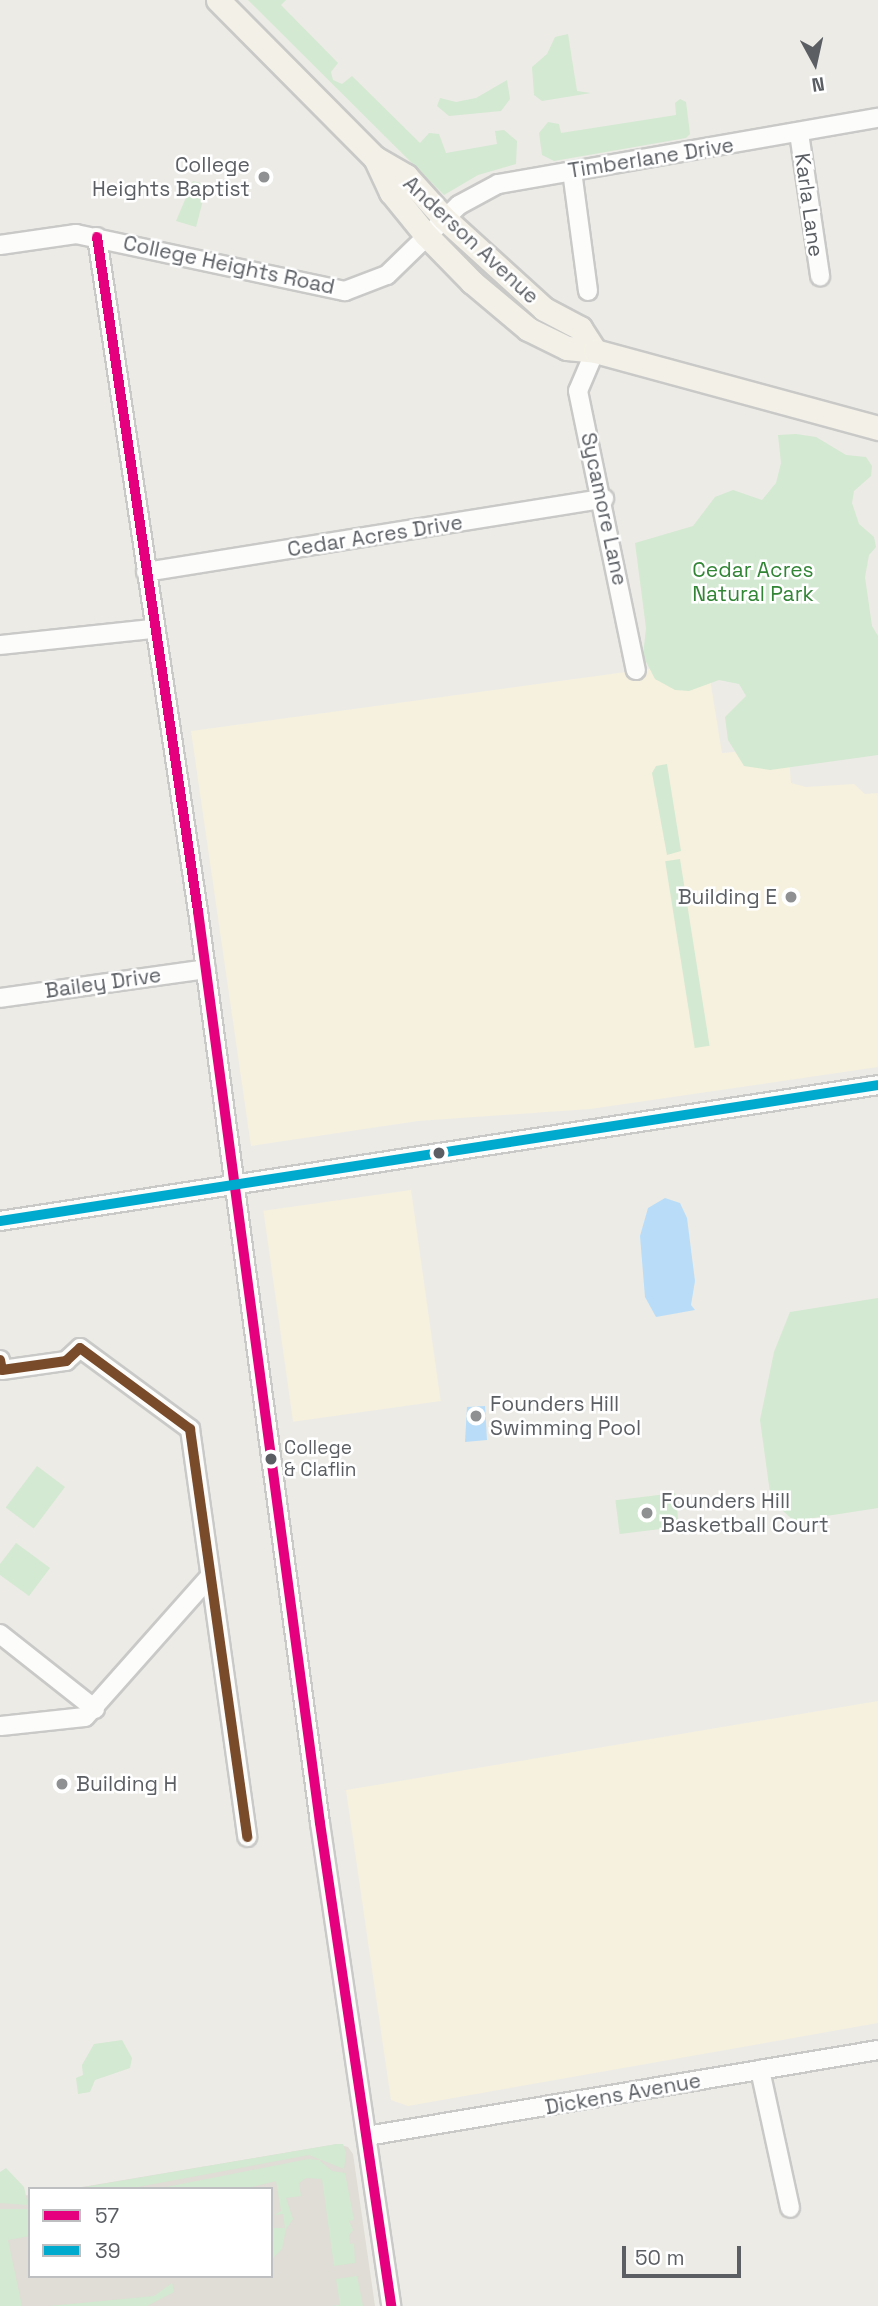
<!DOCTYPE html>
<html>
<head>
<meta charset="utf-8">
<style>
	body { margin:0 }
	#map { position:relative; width:878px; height:2306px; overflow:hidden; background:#ecebe6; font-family:"Space Grotesk",sans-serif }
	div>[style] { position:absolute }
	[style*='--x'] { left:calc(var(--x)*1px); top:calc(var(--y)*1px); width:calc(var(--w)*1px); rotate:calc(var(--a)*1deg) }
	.commercial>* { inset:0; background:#f6f1de; transform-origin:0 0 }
	.education>* { inset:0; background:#dfddd5 }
	.green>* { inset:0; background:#d3e9d1; transform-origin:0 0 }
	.water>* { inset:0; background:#b9ddf8 }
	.roads { filter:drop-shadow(2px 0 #c9c9c8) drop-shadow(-2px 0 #c9c9c8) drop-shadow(0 2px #c9c9c8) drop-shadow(0 -2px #c9c9c8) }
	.minor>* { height:18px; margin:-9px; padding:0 9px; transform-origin:9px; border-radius:9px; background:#fcfcfb }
	.major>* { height:23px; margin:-11.5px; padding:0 11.5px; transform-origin:11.5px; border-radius:11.5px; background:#f3f1e7 }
	.bus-1>* { height:10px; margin:-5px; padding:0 5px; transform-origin:5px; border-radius:5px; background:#e5007d }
	.bus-2>* { height:10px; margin:-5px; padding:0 5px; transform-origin:5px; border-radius:5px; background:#00a9ce }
	.bus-3>* { height:10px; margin:-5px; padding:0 5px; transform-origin:5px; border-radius:5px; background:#7a4b2a }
	.dots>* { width:19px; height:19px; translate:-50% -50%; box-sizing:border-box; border:4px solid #fff; border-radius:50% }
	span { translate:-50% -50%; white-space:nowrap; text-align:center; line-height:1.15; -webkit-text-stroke:5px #fff; paint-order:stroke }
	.bus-label { font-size:19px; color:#5b5f64 }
	.left { translate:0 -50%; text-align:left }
	.street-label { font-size:21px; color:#5b5f64 }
	.poi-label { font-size:21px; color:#5b5f64 }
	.right { translate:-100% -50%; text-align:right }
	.park-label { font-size:21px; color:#318535 }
	.legend { position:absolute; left:28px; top:2187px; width:245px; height:91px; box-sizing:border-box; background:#fff; border:2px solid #bdbfc1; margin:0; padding:9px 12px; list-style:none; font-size:21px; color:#5b5f64 }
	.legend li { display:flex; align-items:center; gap:14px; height:35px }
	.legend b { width:35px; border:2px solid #bdbfc1 }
	.north { position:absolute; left:780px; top:28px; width:70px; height:70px; -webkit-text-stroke:5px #fff; paint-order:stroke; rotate:172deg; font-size:19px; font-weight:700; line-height:28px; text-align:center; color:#5b5f64 }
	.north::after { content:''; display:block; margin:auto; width:24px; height:32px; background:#5b5f64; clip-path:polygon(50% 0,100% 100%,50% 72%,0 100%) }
	.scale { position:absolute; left:622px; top:2246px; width:119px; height:32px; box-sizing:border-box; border:4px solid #5b5f64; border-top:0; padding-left:9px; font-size:21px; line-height:24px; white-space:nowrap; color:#5b5f64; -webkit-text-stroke:5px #fff; paint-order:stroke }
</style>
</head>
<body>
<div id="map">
	<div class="commercial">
		<i style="clip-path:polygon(707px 661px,722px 753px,788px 747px,791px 783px,806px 787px,854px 784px,865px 794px,878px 793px,878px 1067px,590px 1109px,418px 1121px,251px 1146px,191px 731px)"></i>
		<i style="left:411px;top:1190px;width:213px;height:149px;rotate:82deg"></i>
		<i style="clip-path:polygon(878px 1701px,878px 2023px,408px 2106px,391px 2100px,346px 1790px)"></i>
	</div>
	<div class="education">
		<i style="clip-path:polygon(337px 2144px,348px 2147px,353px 2154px,375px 2306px,0 2306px,0 2198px,30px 2195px,30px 2276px,271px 2276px,271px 2189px,70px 2189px)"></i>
	</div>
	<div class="green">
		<i style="clip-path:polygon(248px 0,286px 0,281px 5px,338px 63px,331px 72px,333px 80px,342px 84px,352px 76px,420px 143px,429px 133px,439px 134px,446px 153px,497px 144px,495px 131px,504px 130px,517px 141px,516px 164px,478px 175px,444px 195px)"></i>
		<i style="clip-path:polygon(568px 34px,577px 91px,591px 93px,542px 101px,534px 95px,532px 67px,547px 54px,555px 37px)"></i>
		<i style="clip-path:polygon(507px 80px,510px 99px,501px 111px,449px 116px,437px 106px,440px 98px,456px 102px,476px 98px)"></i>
		<i style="clip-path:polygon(680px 99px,686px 102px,690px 134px,686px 138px,554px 161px,542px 155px,539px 133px,548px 122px,559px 124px,561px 133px,676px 115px,675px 103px)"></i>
		<i style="clip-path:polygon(193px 181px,207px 185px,196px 227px,176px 221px)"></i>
		<i style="clip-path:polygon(796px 434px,816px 437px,846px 455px,866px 457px,872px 466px,871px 476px,854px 491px,852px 503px,859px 524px,874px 537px,876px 547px,869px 555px,865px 577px,872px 626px,878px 636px,878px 755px,770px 770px,744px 766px,728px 740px,725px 717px,746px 696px,739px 684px,719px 680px,689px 691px,675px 690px,655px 679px,643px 656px,646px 628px,635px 543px,693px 526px,715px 497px,733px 490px,762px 500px,776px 483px,781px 463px,778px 435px)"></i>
		<i style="clip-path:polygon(667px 764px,681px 851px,667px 855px,652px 773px,656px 766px)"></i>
		<i style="left:680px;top:859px;width:189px;height:15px;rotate:81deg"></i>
		<i style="clip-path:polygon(878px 1298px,878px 1508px,794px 1521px,771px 1500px,760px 1420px,774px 1352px,790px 1312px)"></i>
		<i style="left:37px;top:1466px;width:35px;height:52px;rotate:37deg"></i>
		<i style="left:675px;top:1493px;width:34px;height:60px;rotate:83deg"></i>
		<i style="clip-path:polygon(16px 1543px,50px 1568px,29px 1596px,0 1575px,0 1564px)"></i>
		<i style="clip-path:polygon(122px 2040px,132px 2058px,130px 2068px,95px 2080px,90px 2092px,78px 2094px,76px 2078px,83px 2075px,82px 2065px,94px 2044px)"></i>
		<i style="clip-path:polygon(337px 2144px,343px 2144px,346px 2153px,344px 2169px,309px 2155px,127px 2189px,73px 2189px)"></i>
		<i style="clip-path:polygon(308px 2159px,319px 2160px,332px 2171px,345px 2173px,354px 2220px,349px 2221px,353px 2230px,349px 2235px,350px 2244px,354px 2243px,355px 2263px,334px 2266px,322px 2179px,306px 2178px,299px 2183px,301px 2196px,286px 2198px,293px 2219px,286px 2229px,282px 2249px,271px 2260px,271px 2228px,285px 2228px,283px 2214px,274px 2215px,281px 2211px,276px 2181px,244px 2189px,156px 2189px)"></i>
		<i style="clip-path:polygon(6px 2168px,24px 2187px,28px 2205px,0 2203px,0 2172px)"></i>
		<i style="clip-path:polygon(0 2209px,30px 2209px,30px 2236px,8px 2240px,22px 2306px,0 2306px)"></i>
		<i style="clip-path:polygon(357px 2276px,363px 2306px,332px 2306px,340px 2305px,336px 2279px)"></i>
		<i style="clip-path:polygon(172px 2283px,174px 2292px,147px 2306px,49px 2306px,154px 2296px)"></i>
	</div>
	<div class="water">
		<i style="clip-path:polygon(665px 1198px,680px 1203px,687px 1218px,695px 1281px,691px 1305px,695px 1310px,656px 1317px,645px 1297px,640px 1236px,648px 1208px)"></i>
		<i style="clip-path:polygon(485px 1406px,487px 1440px,465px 1442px,467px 1407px)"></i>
	</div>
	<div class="roads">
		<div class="minor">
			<i style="--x:799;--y:133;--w:145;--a:81.6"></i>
			<i style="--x:572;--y:171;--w:121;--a:82.4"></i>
			<i style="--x:97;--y:237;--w:682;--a:81.48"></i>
			<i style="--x:198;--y:911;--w:920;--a:82.38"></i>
			<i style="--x:320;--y:1823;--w:488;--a:81.6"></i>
			<i style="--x:0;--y:245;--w:77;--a:-8.2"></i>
			<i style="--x:76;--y:234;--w:275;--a:12"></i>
			<i style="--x:345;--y:291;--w:45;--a:-20.9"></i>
			<i style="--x:387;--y:275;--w:100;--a:-44.2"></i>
			<i style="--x:459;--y:205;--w:44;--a:-28.3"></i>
			<i style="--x:498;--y:184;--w:386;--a:-9.9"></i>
			<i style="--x:595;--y:351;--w:43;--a:113"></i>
			<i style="--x:578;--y:391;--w:285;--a:78.3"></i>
			<i style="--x:146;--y:572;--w:464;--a:-9.1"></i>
			<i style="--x:0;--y:645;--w:153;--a:-6"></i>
			<i style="--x:0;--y:998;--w:208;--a:-8"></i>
			<i style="--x:0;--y:1221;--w:888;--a:-8.8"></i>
			<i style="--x:0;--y:1360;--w:10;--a:79"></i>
			<i style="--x:2;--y:1370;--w:65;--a:-8"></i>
			<i style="--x:66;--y:1361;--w:19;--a:-43"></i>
			<i style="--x:80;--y:1348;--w:137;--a:36.4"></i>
			<i style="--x:190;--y:1429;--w:412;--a:82"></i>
			<i style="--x:0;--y:1634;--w:121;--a:38.3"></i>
			<i style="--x:1;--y:1726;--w:84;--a:-6.1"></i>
			<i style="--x:85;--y:1717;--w:188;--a:-48.4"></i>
			<i style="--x:760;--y:2070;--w:141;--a:77.7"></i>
			<i style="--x:367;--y:2136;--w:518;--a:-9.55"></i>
		</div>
		<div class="major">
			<i style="--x:218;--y:0;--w:223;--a:45.2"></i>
			<i style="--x:375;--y:158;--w:36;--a:30"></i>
			<i style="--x:406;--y:176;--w:57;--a:47.9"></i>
			<i style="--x:444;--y:218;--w:135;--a:42.3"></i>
			<i style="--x:544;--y:309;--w:41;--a:27.8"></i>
			<i style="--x:580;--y:328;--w:27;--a:57"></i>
			<i style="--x:375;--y:158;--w:38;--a:65"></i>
			<i style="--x:391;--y:192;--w:55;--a:50.9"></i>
			<i style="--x:426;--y:235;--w:66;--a:45.6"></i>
			<i style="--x:472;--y:282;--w:73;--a:40"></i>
			<i style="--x:528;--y:329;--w:43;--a:26"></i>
			<i style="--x:567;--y:348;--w:28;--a:6"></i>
			<i style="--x:595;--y:351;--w:293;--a:15.2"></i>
		</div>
	</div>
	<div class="bus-1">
		<i style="--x:97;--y:237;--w:682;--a:81.48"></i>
		<i style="--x:198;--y:911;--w:920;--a:82.38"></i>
		<i style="--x:320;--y:1823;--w:488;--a:81.6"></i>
	</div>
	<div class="bus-2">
		<i style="--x:0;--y:1221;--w:888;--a:-8.8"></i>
	</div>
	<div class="bus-3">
		<i style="--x:0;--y:1360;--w:10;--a:79"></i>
		<i style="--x:2;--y:1370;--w:65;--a:-8"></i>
		<i style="--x:66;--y:1361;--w:19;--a:-43"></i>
		<i style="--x:80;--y:1348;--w:137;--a:36.4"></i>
		<i style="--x:190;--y:1429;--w:412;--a:82"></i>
	</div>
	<div class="dots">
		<i style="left:264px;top:177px;background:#8e9092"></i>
		<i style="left:791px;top:897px;background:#8e9092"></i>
		<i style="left:439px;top:1153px;background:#5b5f64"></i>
		<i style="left:476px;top:1416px;background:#8e9092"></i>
		<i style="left:271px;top:1459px;background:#5b5f64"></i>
		<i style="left:647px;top:1513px;background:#8e9092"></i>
		<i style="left:62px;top:1784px;background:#8e9092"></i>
	</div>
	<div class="bus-label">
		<span class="left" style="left:284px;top:1459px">College<br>&amp; Claflin</span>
	</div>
	<div class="street-label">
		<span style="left:651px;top:158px;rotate:-9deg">Timberlane Drive</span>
		<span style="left:809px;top:205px;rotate:82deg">Karla Lane</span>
		<span style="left:471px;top:240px;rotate:43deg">Anderson Avenue</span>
		<span style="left:229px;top:265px;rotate:12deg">College Heights Road</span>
		<span style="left:604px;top:509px;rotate:78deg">Sycamore Lane</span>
		<span style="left:375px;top:536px;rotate:-9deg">Cedar Acres Drive</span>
		<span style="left:103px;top:983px;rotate:-8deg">Bailey Drive</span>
		<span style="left:623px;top:2094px;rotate:-10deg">Dickens Avenue</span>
	</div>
	<div class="poi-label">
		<span class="right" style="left:250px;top:177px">College<br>Heights Baptist</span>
		<span class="right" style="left:777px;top:897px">Building E</span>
		<span class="left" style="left:490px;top:1416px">Founders Hill<br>Swimming Pool</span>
		<span class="left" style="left:661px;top:1513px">Founders Hill<br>Basketball Court</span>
		<span class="left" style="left:76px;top:1784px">Building H</span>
	</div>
	<div class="park-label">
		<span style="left:753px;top:582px">Cedar Acres<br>Natural Park</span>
	</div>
	<ul class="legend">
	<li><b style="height:9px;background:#e5007d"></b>57</li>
	<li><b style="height:9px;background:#00a9ce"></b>39</li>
	</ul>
	<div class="north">N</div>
	<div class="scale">50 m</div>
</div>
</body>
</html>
